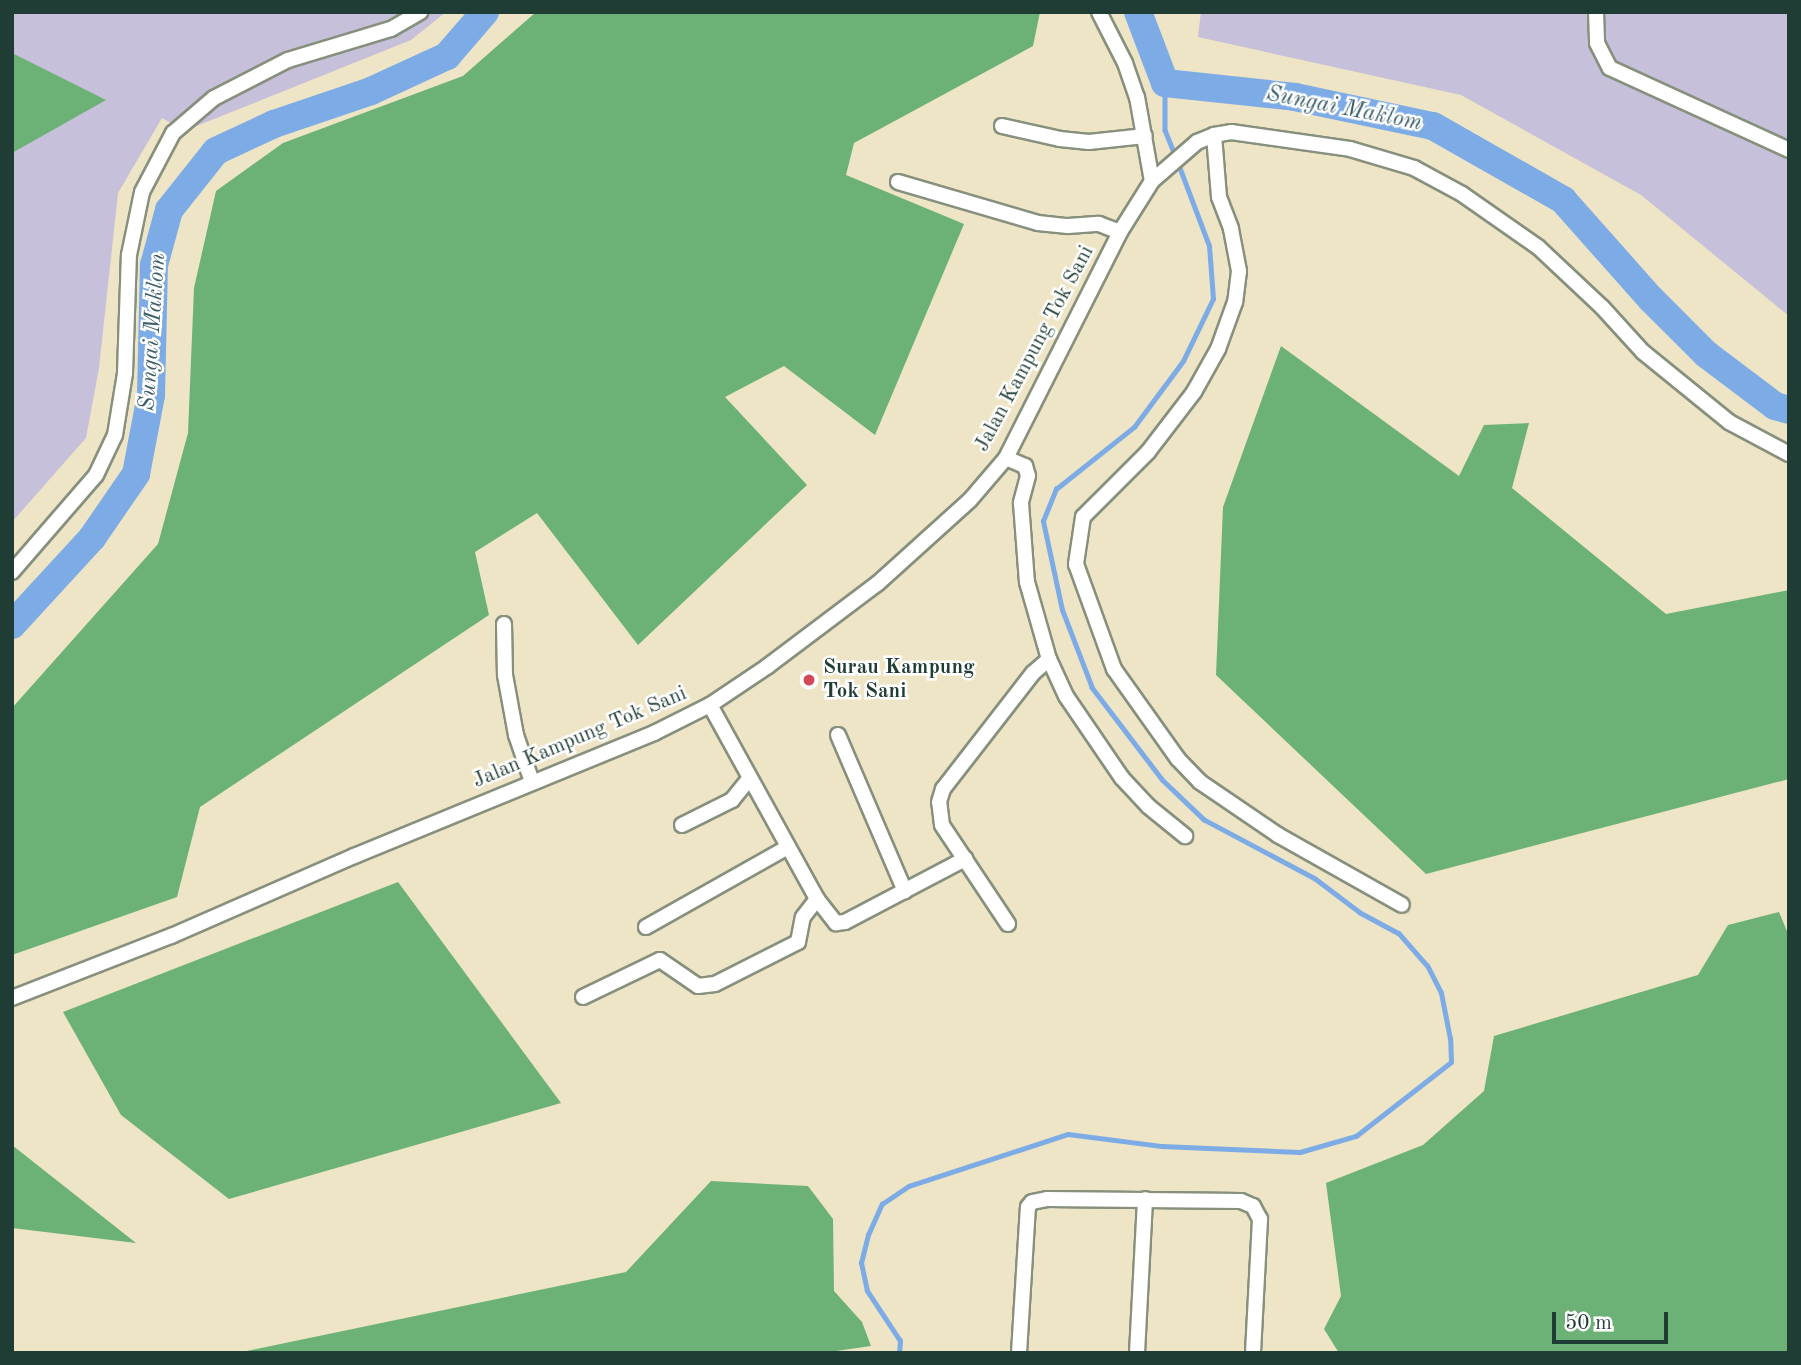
<!DOCTYPE html>
<html>
<head>
<meta charset="utf-8">
<style>
	body { margin:0 }
	#map { position:relative; width:1801px; height:1365px; overflow:hidden; background:#eee4c6; font-family:"Old Standard TT",serif }
	div>[style] { position:absolute }
	[style*='--x'] { left:calc(var(--x)*1px); top:calc(var(--y)*1px); width:calc(var(--w)*1px); rotate:calc(var(--a)*1deg) }
	.industrial>* { inset:0; background:#c6c0da }
	.forest>* { inset:0; background:#6cb176 }
	.stream>* { height:4.5px; margin:-2.25px; padding:0 2.25px; transform-origin:2.25px; border-radius:2.25px; background:#7cabe6 }
	.river>* { height:28px; margin:-14px; padding:0 14px; transform-origin:14px; border-radius:14px; background:#7cabe6 }
	.roads { filter:drop-shadow(2px 0 #86907d) drop-shadow(-2px 0 #86907d) drop-shadow(0 2px #86907d) drop-shadow(0 -2px #86907d) }
	.street>* { height:14px; margin:-7px; padding:0 7px; transform-origin:7px; border-radius:7px; background:#fff }
	.dots>* { width:19px; height:19px; translate:-50% -50%; box-sizing:border-box; border:4px solid #fff; border-radius:50% }
	span { translate:-50% -50%; white-space:nowrap; text-align:center; line-height:1.15; -webkit-text-stroke:5px #fff; paint-order:stroke }
	.street-label { font-size:21px; color:#1f3d34 }
	.poi-label { font-size:21px; color:#1f3d34; font-weight:700 }
	.left { translate:0 -50%; text-align:left }
	.water-label { font-size:23px; color:#3b5e69; font-style:italic }
	.frame { position:absolute; inset:0; border:14px solid #1f3d34; pointer-events:none }
	.scale { position:absolute; left:1552px; top:1312px; width:116px; height:32px; box-sizing:border-box; border:4px solid #1f3d34; border-top:0; padding-left:9px; font-size:21px; line-height:24px; white-space:nowrap; color:#1f3d34; -webkit-text-stroke:5px #fff; paint-order:stroke }
</style>
</head>
<body>
<div id="map">
	<div class="industrial">
		<i style="clip-path:polygon(12px 12px,446px 12px,411px 40px,184px 131px,162px 118px,118px 193px,99px 368px,86px 438px,12px 522px)"></i>
		<i style="clip-path:polygon(1201px 12px,1789px 12px,1789px 316px,1641px 195px,1461px 95px,1198px 37px)"></i>
	</div>
	<div class="forest">
		<i style="clip-path:polygon(536px 12px,1040px 12px,1033px 46px,854px 143px,846px 175px,964px 224px,875px 435px,784px 366px,725px 397px,807px 485px,638px 645px,537px 513px,475px 552px,489px 615px,200px 807px,177px 897px,12px 955px,12px 708px,158px 544px,188px 433px,194px 288px,216px 191px,283px 143px,463px 76px)"></i>
		<i style="clip-path:polygon(12px 53px,106px 100px,12px 153px)"></i>
		<i style="clip-path:polygon(1281px 346px,1459px 476px,1484px 425px,1529px 423px,1512px 488px,1666px 614px,1789px 590px,1789px 779px,1426px 874px,1216px 675px,1223px 507px)"></i>
		<i style="clip-path:polygon(398px 882px,561px 1103px,229px 1199px,121px 1115px,63px 1012px)"></i>
		<i style="clip-path:polygon(1779px 912px,1789px 936px,1789px 1353px,1339px 1353px,1324px 1329px,1341px 1296px,1326px 1183px,1423px 1145px,1484px 1091px,1494px 1036px,1698px 975px,1728px 925px)"></i>
		<i style="clip-path:polygon(12px 1145px,136px 1243px,12px 1228px)"></i>
		<i style="clip-path:polygon(711px 1181px,808px 1186px,833px 1219px,834px 1291px,862px 1322px,871px 1346px,822px 1353px,237px 1353px,626px 1272px)"></i>
	</div>
	<div class="stream">
		<i style="--x:1165;--y:83;--w:47;--a:90"></i>
		<i style="--x:1165;--y:130;--w:27;--a:68"></i>
		<i style="--x:899;--y:1353;--w:12;--a:-85"></i>
		<i style="--x:900;--y:1341;--w:60;--a:-123.4"></i>
		<i style="--x:867;--y:1291;--w:29;--a:-102"></i>
		<i style="--x:861;--y:1263;--w:29;--a:-76"></i>
		<i style="--x:868;--y:1235;--w:34;--a:-66"></i>
		<i style="--x:882;--y:1204;--w:32;--a:-34"></i>
		<i style="--x:909;--y:1186;--w:167;--a:-18.1"></i>
		<i style="--x:1068;--y:1134;--w:95;--a:7.3"></i>
		<i style="--x:1162;--y:1146;--w:138;--a:2.5"></i>
		<i style="--x:1300;--y:1152;--w:58;--a:-15.9"></i>
		<i style="--x:1356;--y:1136;--w:120;--a:-37.9"></i>
		<i style="--x:1451;--y:1062;--w:23;--a:-92"></i>
		<i style="--x:1450;--y:1039;--w:47;--a:-101.1"></i>
		<i style="--x:1441;--y:993;--w:30;--a:-117"></i>
		<i style="--x:1427;--y:966;--w:43;--a:-131.2"></i>
		<i style="--x:1399;--y:934;--w:44;--a:-151.7"></i>
		<i style="--x:1360;--y:913;--w:56;--a:-142.9"></i>
		<i style="--x:1315;--y:879;--w:126;--a:-152"></i>
		<i style="--x:1204;--y:820;--w:58;--a:-136.4"></i>
		<i style="--x:1162;--y:780;--w:116;--a:-127.3"></i>
		<i style="--x:1092;--y:688;--w:84;--a:-111"></i>
		<i style="--x:1062;--y:610;--w:91;--a:-102.1"></i>
		<i style="--x:1043;--y:521;--w:35;--a:-68"></i>
		<i style="--x:1056;--y:489;--w:100;--a:-38.5"></i>
		<i style="--x:1134;--y:427;--w:82;--a:-53.4"></i>
		<i style="--x:1183;--y:361;--w:69;--a:-64.2"></i>
		<i style="--x:1213;--y:299;--w:53;--a:-94.3"></i>
		<i style="--x:1209;--y:246;--w:88;--a:-110.7"></i>
	</div>
	<div class="river">
		<i style="--x:1138;--y:12;--w:76;--a:69.2"></i>
		<i style="--x:1165;--y:83;--w:131;--a:6.1"></i>
		<i style="--x:1295;--y:97;--w:141;--a:11.9"></i>
		<i style="--x:1433;--y:126;--w:150;--a:29.6"></i>
		<i style="--x:1563;--y:200;--w:132;--a:48.4"></i>
		<i style="--x:1651;--y:299;--w:78;--a:45"></i>
		<i style="--x:1706;--y:354;--w:86;--a:37"></i>
		<i style="--x:1775;--y:406;--w:15;--a:16"></i>
		<i style="--x:12;--y:625;--w:118;--a:-47.4"></i>
		<i style="--x:92;--y:538;--w:78;--a:-55.5"></i>
		<i style="--x:136;--y:474;--w:80;--a:-79.2"></i>
		<i style="--x:151;--y:395;--w:130;--a:-88.7"></i>
		<i style="--x:154;--y:265;--w:57;--a:-74.7"></i>
		<i style="--x:169;--y:210;--w:75;--a:-51.5"></i>
		<i style="--x:216;--y:151;--w:64;--a:-25"></i>
		<i style="--x:274;--y:124;--w:102;--a:-18.8"></i>
		<i style="--x:371;--y:91;--w:84;--a:-24.7"></i>
		<i style="--x:447;--y:56;--w:58;--a:-49.2"></i>
	</div>
	<div class="roads">
		<div class="street">
			<i style="--x:1099;--y:12;--w:57;--a:63"></i>
			<i style="--x:1125;--y:63;--w:36;--a:71"></i>
			<i style="--x:1137;--y:97;--w:85;--a:79.9"></i>
			<i style="--x:1596;--y:12;--w:31;--a:88"></i>
			<i style="--x:1597;--y:43;--w:28;--a:63"></i>
			<i style="--x:1610;--y:68;--w:197;--a:24.6"></i>
			<i style="--x:1002;--y:126;--w:59;--a:12.6"></i>
			<i style="--x:1060;--y:139;--w:29;--a:6"></i>
			<i style="--x:1089;--y:142;--w:56;--a:-6.1"></i>
			<i style="--x:1214;--y:135;--w:62;--a:85.4"></i>
			<i style="--x:1219;--y:197;--w:34;--a:69"></i>
			<i style="--x:1231;--y:229;--w:43;--a:79.2"></i>
			<i style="--x:1239;--y:271;--w:31;--a:97"></i>
			<i style="--x:1235;--y:302;--w:50;--a:109.9"></i>
			<i style="--x:1218;--y:349;--w:49;--a:119.2"></i>
			<i style="--x:1194;--y:392;--w:76;--a:127.5"></i>
			<i style="--x:1148;--y:452;--w:92;--a:135"></i>
			<i style="--x:1083;--y:517;--w:48;--a:98.5"></i>
			<i style="--x:1076;--y:564;--w:112;--a:70.1"></i>
			<i style="--x:1114;--y:669;--w:110;--a:54.6"></i>
			<i style="--x:1178;--y:759;--w:32;--a:46"></i>
			<i style="--x:1200;--y:782;--w:94;--a:34.2"></i>
			<i style="--x:1278;--y:835;--w:142;--a:29.4"></i>
			<i style="--x:898;--y:182;--w:146;--a:16.3"></i>
			<i style="--x:1038;--y:223;--w:30;--a:6"></i>
			<i style="--x:1068;--y:226;--w:31;--a:-4"></i>
			<i style="--x:1099;--y:224;--w:22;--a:21"></i>
			<i style="--x:1006;--y:458;--w:21;--a:23"></i>
			<i style="--x:1025;--y:466;--w:10;--a:73"></i>
			<i style="--x:1028;--y:476;--w:28;--a:105"></i>
			<i style="--x:1021;--y:503;--w:79;--a:85.7"></i>
			<i style="--x:1027;--y:582;--w:80;--a:74.1"></i>
			<i style="--x:1049;--y:659;--w:41;--a:65.3"></i>
			<i style="--x:1066;--y:696;--w:99;--a:55.7"></i>
			<i style="--x:1122;--y:778;--w:38;--a:47"></i>
			<i style="--x:1148;--y:806;--w:48;--a:39"></i>
			<i style="--x:12;--y:572;--w:128;--a:-49.1"></i>
			<i style="--x:96;--y:475;--w:44;--a:-64.6"></i>
			<i style="--x:115;--y:435;--w:63;--a:-80.8"></i>
			<i style="--x:125;--y:373;--w:118;--a:-88.1"></i>
			<i style="--x:129;--y:255;--w:64;--a:-78.3"></i>
			<i style="--x:142;--y:192;--w:67;--a:-62.3"></i>
			<i style="--x:173;--y:133;--w:54;--a:-40.5"></i>
			<i style="--x:214;--y:98;--w:83;--a:-27.2"></i>
			<i style="--x:288;--y:60;--w:108;--a:-16.8"></i>
			<i style="--x:391;--y:29;--w:34;--a:-30"></i>
			<i style="--x:504;--y:624;--w:51;--a:88.9"></i>
			<i style="--x:505;--y:675;--w:61;--a:79.6"></i>
			<i style="--x:516;--y:735;--w:50;--a:71.2"></i>
			<i style="--x:710;--y:705;--w:222;--a:61.1"></i>
			<i style="--x:817;--y:899;--w:31;--a:52"></i>
			<i style="--x:836;--y:923;--w:9;--a:-6"></i>
			<i style="--x:845;--y:922;--w:136;--a:-27.7"></i>
			<i style="--x:838;--y:735;--w:170;--a:66.8"></i>
			<i style="--x:682;--y:825;--w:56;--a:-26.6"></i>
			<i style="--x:732;--y:800;--w:28;--a:-51"></i>
			<i style="--x:1008;--y:924;--w:119;--a:-123.7"></i>
			<i style="--x:942;--y:825;--w:23;--a:-97"></i>
			<i style="--x:939;--y:802;--w:14;--a:-73"></i>
			<i style="--x:943;--y:789;--w:147;--a:-52.2"></i>
			<i style="--x:1033;--y:673;--w:21;--a:-41"></i>
			<i style="--x:646;--y:927;--w:163;--a:-29.4"></i>
			<i style="--x:583;--y:997;--w:85;--a:-25.7"></i>
			<i style="--x:660;--y:960;--w:46;--a:34.4"></i>
			<i style="--x:698;--y:986;--w:17;--a:-7"></i>
			<i style="--x:715;--y:984;--w:93;--a:-26.8"></i>
			<i style="--x:798;--y:942;--w:25;--a:-79"></i>
			<i style="--x:803;--y:917;--w:23;--a:-52"></i>
			<i style="--x:12;--y:998;--w:171;--a:-21.3"></i>
			<i style="--x:171;--y:936;--w:200;--a:-23.6"></i>
			<i style="--x:354;--y:856;--w:324;--a:-22.3"></i>
			<i style="--x:654;--y:733;--w:63;--a:-26.6"></i>
			<i style="--x:710;--y:705;--w:70;--a:-33.9"></i>
			<i style="--x:768;--y:666;--w:136;--a:-37"></i>
			<i style="--x:877;--y:584;--w:125;--a:-42.1"></i>
			<i style="--x:970;--y:500;--w:55;--a:-49.4"></i>
			<i style="--x:1006;--y:458;--w:253;--a:-63.2"></i>
			<i style="--x:1120;--y:232;--w:60;--a:-57.9"></i>
			<i style="--x:1152;--y:181;--w:60;--a:-40.9"></i>
			<i style="--x:1197;--y:142;--w:18;--a:-22"></i>
			<i style="--x:1214;--y:135;--w:17;--a:-10"></i>
			<i style="--x:1231;--y:132;--w:120;--a:8.1"></i>
			<i style="--x:1350;--y:149;--w:67;--a:16.5"></i>
			<i style="--x:1414;--y:168;--w:55;--a:28.4"></i>
			<i style="--x:1462;--y:194;--w:93;--a:34.9"></i>
			<i style="--x:1538;--y:247;--w:88;--a:43.2"></i>
			<i style="--x:1602;--y:307;--w:61;--a:47.7"></i>
			<i style="--x:1643;--y:352;--w:111;--a:39.1"></i>
			<i style="--x:1729;--y:422;--w:68;--a:28.1"></i>
			<i style="--x:1019;--y:1353;--w:146;--a:-86.5"></i>
			<i style="--x:1028;--y:1207;--w:6;--a:-51"></i>
			<i style="--x:1032;--y:1202;--w:15;--a:-11"></i>
			<i style="--x:1047;--y:1199;--w:194;--a:0.6"></i>
			<i style="--x:1241;--y:1201;--w:13;--a:23"></i>
			<i style="--x:1253;--y:1206;--w:15;--a:62"></i>
			<i style="--x:1260;--y:1219;--w:134;--a:93"></i>
			<i style="--x:1137;--y:1353;--w:154;--a:-87"></i>
		</div>
	</div>
	<div class="dots">
		<i style="left:809px;top:680px;background:#d1495b"></i>
	</div>
	<div class="street-label">
		<span style="left:1035px;top:349px;rotate:-62deg">Jalan Kampung Tok Sani</span>
		<span style="left:580px;top:738px;rotate:-23deg">Jalan Kampung Tok Sani</span>
	</div>
	<div class="poi-label">
		<span class="left" style="left:823px;top:680px">Surau Kampung<br>Tok Sani</span>
	</div>
	<div class="water-label">
		<span style="left:1344px;top:109px;rotate:11deg">Sungai Maklom</span>
		<span style="left:153px;top:332px;rotate:-86deg">Sungai Maklom</span>
	</div>
	<div class="frame"></div>
	<div class="scale">50 m</div>
</div>
</body>
</html>
